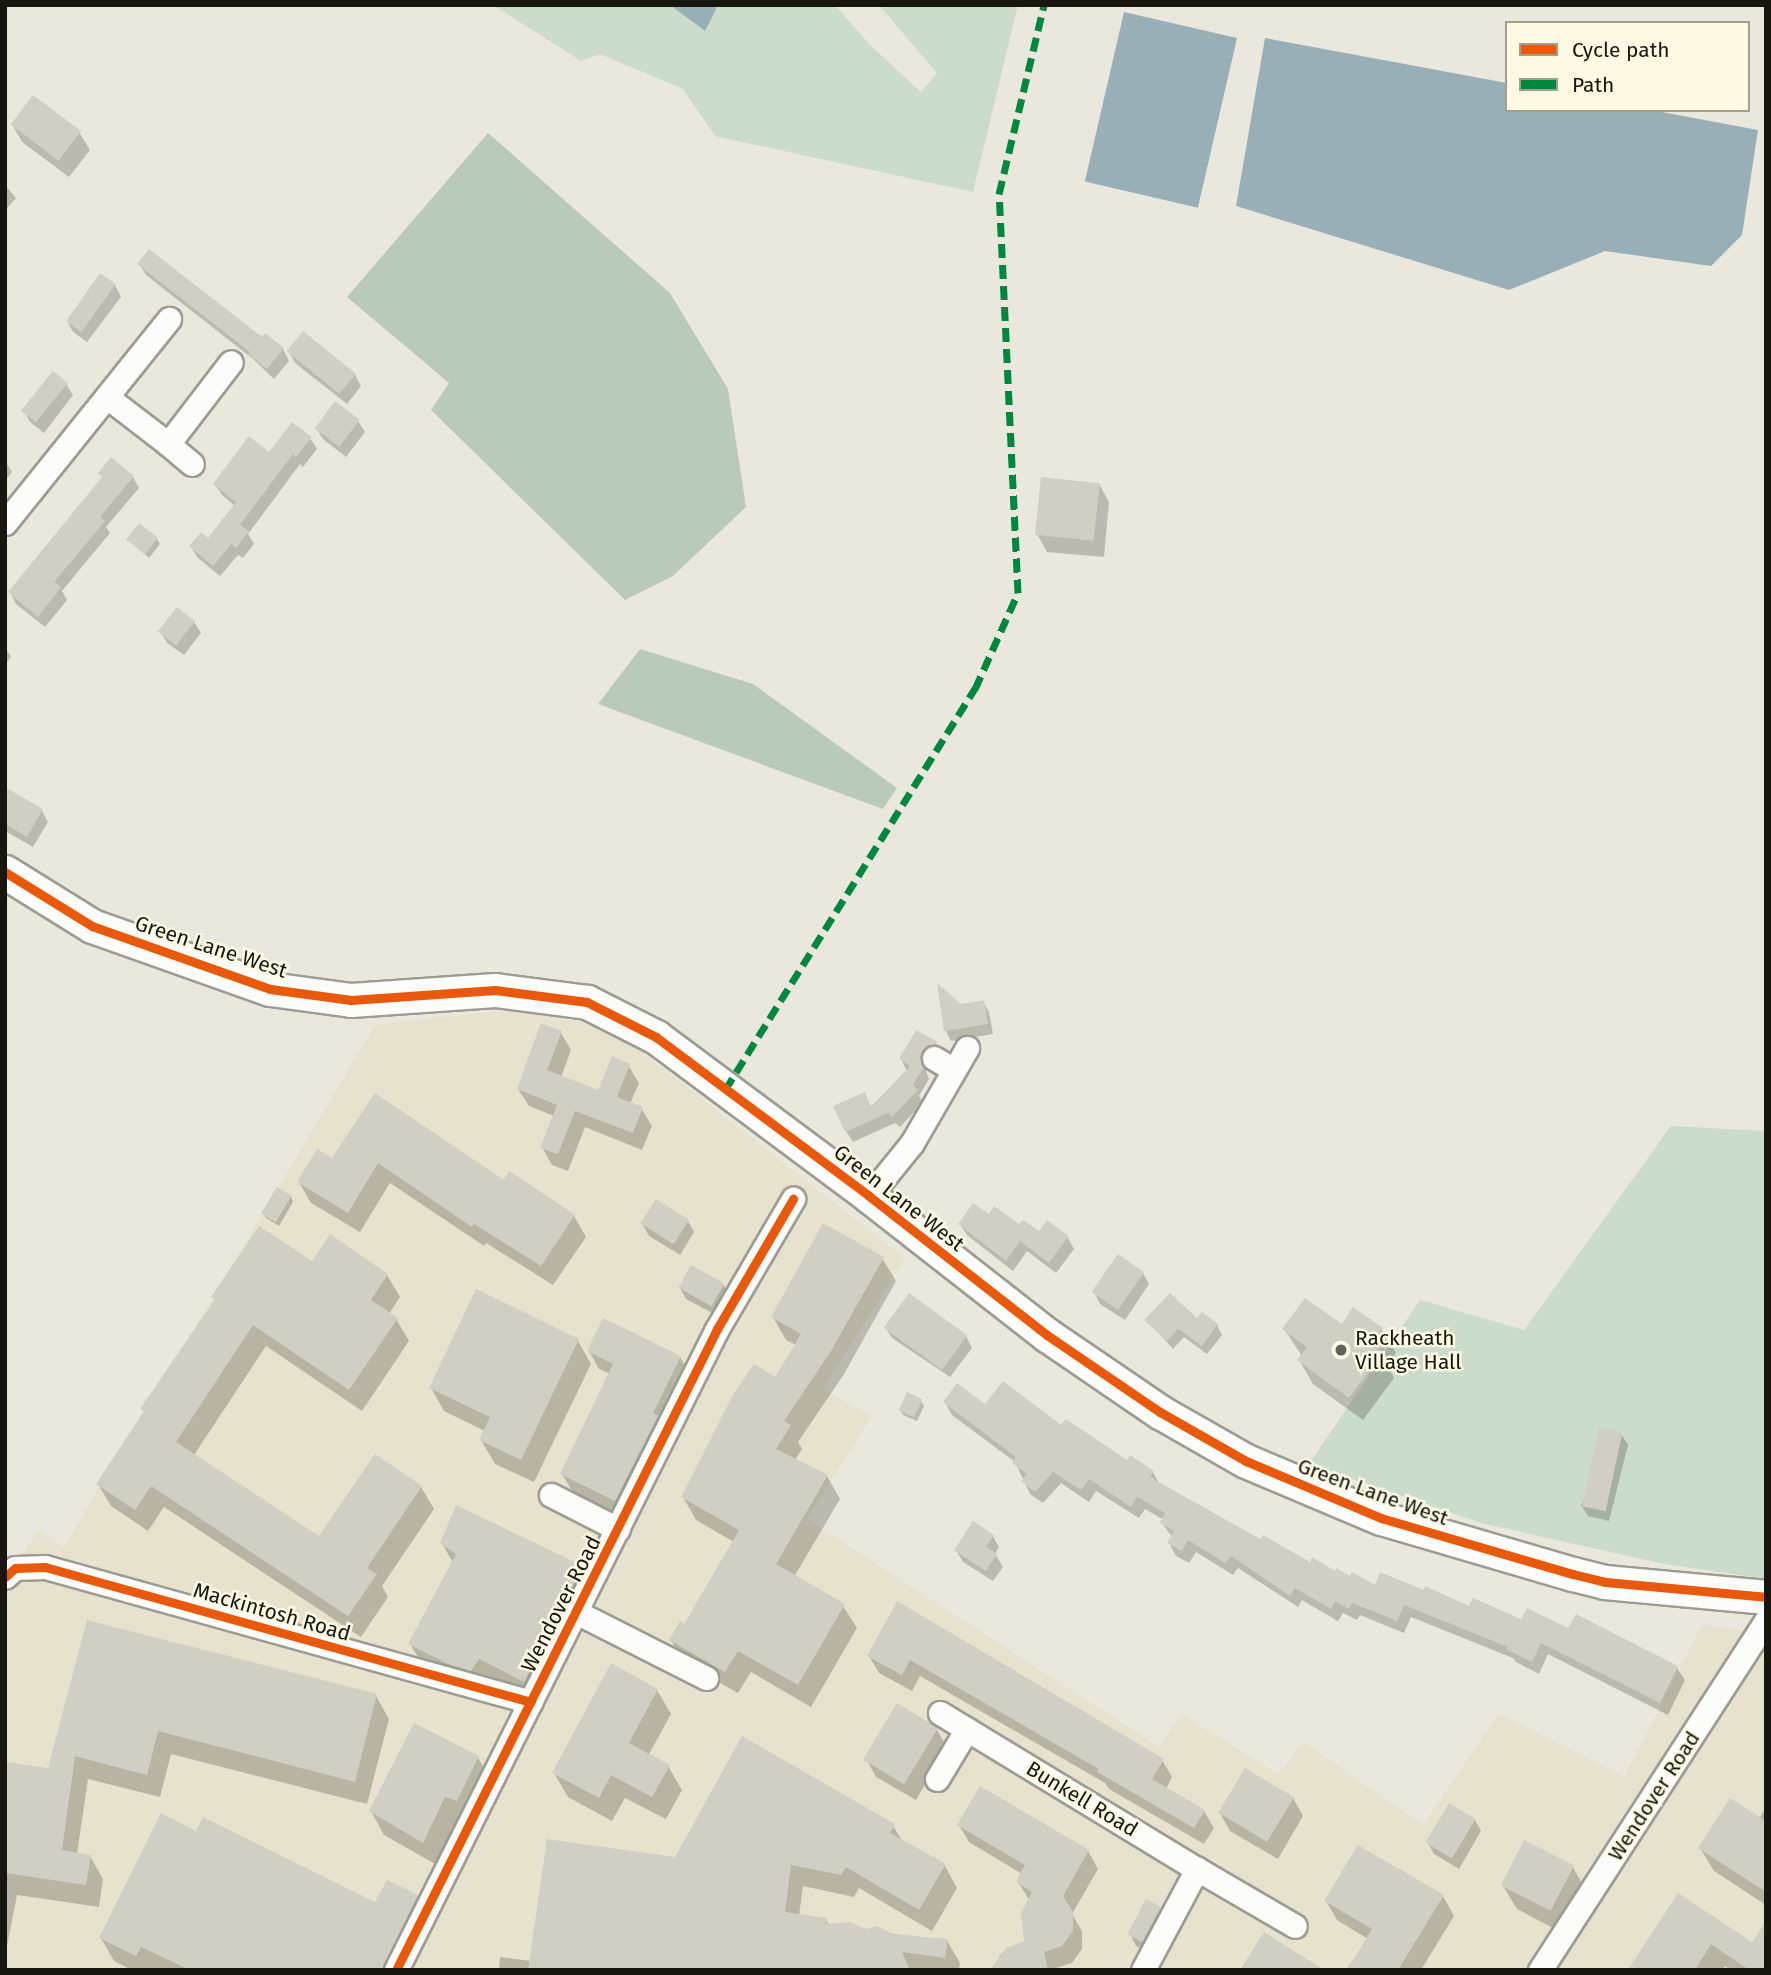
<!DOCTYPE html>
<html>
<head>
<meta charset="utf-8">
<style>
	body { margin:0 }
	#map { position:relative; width:1771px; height:1975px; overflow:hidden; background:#eae8dc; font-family:"Fira Sans",sans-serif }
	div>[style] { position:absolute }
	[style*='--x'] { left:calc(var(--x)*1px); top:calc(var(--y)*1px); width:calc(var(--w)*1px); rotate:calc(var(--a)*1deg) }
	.built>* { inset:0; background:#e6e2cd }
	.green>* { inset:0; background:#ccdccb }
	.forest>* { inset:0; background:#bacab9 }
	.water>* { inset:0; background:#99afb8; transform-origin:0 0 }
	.shadow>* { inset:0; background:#0003 }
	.building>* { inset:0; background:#d1cfc3; transform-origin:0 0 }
	.roads { filter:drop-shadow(2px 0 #9d9b92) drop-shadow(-2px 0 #9d9b92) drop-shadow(0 2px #9d9b92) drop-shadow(0 -2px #9d9b92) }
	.street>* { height:23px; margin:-11.5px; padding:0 11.5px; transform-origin:11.5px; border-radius:11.5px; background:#fcfcfa }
	.secondary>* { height:33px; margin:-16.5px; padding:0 16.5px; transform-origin:16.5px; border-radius:16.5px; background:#fcfcfa }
	.quiet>* { height:7px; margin-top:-3.5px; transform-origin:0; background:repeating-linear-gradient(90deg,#00873e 0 14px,transparent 0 21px) }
	.cycleway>* { height:9px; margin:-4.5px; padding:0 4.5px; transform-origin:4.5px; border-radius:4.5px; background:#e8590c }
	.dots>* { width:19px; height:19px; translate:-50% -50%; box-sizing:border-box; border:4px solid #fdf9e3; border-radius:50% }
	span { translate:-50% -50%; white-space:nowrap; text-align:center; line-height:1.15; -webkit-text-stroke:5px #fdf9e3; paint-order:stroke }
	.street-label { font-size:21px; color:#18160f }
	.poi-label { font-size:21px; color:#18160f }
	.left { translate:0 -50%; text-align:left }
	.frame { position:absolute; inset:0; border:7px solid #18160f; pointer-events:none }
	.legend { position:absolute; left:1505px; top:21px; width:245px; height:91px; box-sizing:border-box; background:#fdf9e3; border:2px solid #a19e8e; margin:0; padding:9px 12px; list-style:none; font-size:21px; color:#18160f }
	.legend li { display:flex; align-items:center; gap:14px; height:35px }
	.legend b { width:35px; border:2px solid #a19e8e }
</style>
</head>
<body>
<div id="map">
	<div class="built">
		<i style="clip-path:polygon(506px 1010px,596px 1025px,642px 1052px,905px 1258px,823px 1389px,872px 1416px,807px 1519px,1159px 1747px,1181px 1714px,1278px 1774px,1303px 1742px,1423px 1825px,1498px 1714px,1624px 1777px,1702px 1625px,1766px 1633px,1766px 1970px,5px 1970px,5px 1579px,39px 1530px,64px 1547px,375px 1025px)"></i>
	</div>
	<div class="green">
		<i style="clip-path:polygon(493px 5px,670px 5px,704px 30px,718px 5px,835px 5px,870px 45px,921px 92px,937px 73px,879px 5px,1018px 5px,973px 192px,715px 136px,683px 89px,600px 54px,581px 61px)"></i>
		<i style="clip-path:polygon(1671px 1126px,1766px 1131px,1766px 1579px,1664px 1564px,1481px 1523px,1309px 1464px,1420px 1300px,1524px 1330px)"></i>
	</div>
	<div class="forest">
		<i style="clip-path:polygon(488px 133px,670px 293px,728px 389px,746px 507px,673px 576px,625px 600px,431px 410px,449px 383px,347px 297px)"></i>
		<i style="clip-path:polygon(640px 649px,753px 684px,897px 788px,883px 809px,598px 704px)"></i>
	</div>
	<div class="water">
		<i style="clip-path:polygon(670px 5px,718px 5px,705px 31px)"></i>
		<i style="left:1124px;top:12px;width:116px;height:174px;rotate:13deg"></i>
		<i style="clip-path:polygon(1265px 38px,1507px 83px,1507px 110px,1651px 110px,1758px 130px,1742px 235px,1711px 266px,1605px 251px,1509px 290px,1236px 206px)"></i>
	</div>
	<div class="shadow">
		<i style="clip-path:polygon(12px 124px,79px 132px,90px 150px,69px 177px,22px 142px)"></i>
		<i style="clip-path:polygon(5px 185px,16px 198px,5px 211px)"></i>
		<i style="clip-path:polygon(139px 264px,283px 349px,289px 361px,274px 379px,253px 359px,146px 275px)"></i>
		<i style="clip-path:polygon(115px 285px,121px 297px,87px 342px,73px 332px,67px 321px)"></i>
		<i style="clip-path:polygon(289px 351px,355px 375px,361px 386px,347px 404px,295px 363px)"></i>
		<i style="clip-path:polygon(66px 384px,73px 395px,44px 433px,30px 422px,24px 411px)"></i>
		<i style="clip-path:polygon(358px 421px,365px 432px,346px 457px,323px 439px,316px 428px)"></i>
		<i style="clip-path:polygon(310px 438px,317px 449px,303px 467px,300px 464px,248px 534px,254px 544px,243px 558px,238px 555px,220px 576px,198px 558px,191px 547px,209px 540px,235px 506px,222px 495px,215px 484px)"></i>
		<i style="clip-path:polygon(5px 461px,12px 472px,5px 481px)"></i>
		<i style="clip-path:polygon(100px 473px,133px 477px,139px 488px,106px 527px,110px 533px,62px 591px,67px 600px,45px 627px,16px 604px,10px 592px,103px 478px)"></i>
		<i style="clip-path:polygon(1099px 484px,1109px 502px,1104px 557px,1047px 552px,1037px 534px)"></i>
		<i style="clip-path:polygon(157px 539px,160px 544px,149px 558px,129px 540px)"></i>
		<i style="clip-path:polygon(194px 622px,201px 633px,184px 655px,167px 643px,161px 632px)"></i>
		<i style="clip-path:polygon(5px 647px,11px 657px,5px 665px)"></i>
		<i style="clip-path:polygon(5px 789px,42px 811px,48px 822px,33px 847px,5px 831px)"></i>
		<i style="clip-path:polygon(939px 988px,961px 1006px,983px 1002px,989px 1012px,993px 1034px,951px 1041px,946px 1031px)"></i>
		<i style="clip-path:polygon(917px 1032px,937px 1044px,943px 1054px,928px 1062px,926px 1071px,929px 1079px,919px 1096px,923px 1103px,900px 1127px,895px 1123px,853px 1142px,846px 1131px,907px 1071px,901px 1059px)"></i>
		<i style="clip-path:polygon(561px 1033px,571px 1050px,561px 1077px,599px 1092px,628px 1065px,639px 1083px,630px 1104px,641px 1108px,652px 1126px,642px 1150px,585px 1127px,568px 1171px,552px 1165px,542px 1147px,554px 1116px,529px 1106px,518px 1089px)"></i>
		<i style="clip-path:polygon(376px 1096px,504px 1182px,574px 1216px,586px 1237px,553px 1285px,486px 1243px,484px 1246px,390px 1183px,360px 1232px,311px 1203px,299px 1182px,333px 1160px)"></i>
		<i style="clip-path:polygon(291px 1197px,293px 1202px,279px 1226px,266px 1218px,263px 1213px)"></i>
		<i style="clip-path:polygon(989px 1216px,1039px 1234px,1048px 1223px,1068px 1238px,1074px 1249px,1056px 1273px,1027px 1251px,1013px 1271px,967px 1235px,960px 1224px)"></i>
		<i style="clip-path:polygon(688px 1221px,694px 1232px,680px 1255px,649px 1236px,643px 1225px)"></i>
		<i style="clip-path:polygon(331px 1237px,387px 1275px,400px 1297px,389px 1314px,396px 1319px,409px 1341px,362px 1411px,266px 1346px,194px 1455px,320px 1538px,421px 1487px,434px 1509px,382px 1586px,388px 1597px,361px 1637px,164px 1507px,148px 1531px,111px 1506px,98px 1484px,145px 1413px,142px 1409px,216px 1301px,213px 1297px,312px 1264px)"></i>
		<i style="clip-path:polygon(882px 1258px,896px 1281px,844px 1374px,798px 1442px,802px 1449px,795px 1460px,827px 1476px,840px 1499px,794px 1577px,843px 1606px,857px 1628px,811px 1707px,751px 1672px,738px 1693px,684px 1663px,671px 1640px,685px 1626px,734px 1542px,696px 1520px,683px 1497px,776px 1379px,796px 1345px,786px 1340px,773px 1317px)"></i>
		<i style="clip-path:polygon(1143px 1273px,1149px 1284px,1125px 1320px,1100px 1304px,1094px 1292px)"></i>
		<i style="clip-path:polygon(723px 1284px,729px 1295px,718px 1316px,686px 1299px,680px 1288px)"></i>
		<i style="clip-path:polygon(1354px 1309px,1382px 1330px,1396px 1353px,1387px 1365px,1394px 1378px,1363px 1420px,1313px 1384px,1299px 1360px,1302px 1356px,1284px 1329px,1342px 1326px)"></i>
		<i style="clip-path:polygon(1147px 1320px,1198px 1321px,1217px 1325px,1222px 1335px,1207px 1354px,1184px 1337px,1173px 1349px)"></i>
		<i style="clip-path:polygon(885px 1327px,966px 1336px,972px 1348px,950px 1377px,892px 1338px)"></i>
		<i style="clip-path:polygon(578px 1341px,591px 1364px,534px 1482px,495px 1464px,481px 1440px,485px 1431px,444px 1411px,431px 1388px)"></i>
		<i style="clip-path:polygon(589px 1351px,680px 1357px,690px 1375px,625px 1518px,572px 1491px,562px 1474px,610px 1374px,599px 1369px)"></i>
		<i style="clip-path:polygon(921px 1401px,924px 1406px,917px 1421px,903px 1415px,900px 1410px)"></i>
		<i style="clip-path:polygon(945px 1402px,986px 1406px,1062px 1428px,1128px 1463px,1153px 1472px,1160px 1485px,1261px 1541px,1310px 1564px,1376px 1587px,1569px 1631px,1677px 1668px,1685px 1680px,1668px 1715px,1548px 1654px,1539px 1674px,1516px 1662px,1513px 1658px,1411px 1617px,1404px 1633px,1360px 1615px,1357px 1620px,1343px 1613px,1338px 1621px,1302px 1600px,1298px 1607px,1238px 1568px,1233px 1575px,1196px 1552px,1189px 1563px,1176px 1556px,1169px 1543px,1172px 1537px,1162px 1523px,1164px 1520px,1145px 1509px,1139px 1518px,1096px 1491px,1089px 1502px,1061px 1483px,1043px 1503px,1030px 1494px,1015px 1462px,952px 1415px)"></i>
		<i style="clip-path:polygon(1621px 1434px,1628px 1445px,1609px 1521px,1588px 1516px,1581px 1505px)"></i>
		<i style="clip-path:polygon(993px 1536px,999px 1547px,995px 1554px,1003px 1567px,993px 1581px,963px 1562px,956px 1550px)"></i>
		<i style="clip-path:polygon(442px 1543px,581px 1567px,595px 1591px,537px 1705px,424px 1667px,410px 1644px,453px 1563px)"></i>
		<i style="clip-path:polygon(898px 1604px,1162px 1760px,1172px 1777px,1166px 1789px,1204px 1811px,1214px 1828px,1204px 1844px,1109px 1789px,1105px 1783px,920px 1676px,912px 1691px,879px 1673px,869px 1656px)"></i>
		<i style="clip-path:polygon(88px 1622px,376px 1696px,389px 1719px,367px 1804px,171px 1754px,160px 1797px,88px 1779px,77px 1854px,90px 1856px,103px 1879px,99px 1907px,17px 1895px,5px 1956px,5px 1764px,50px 1770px)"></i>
		<i style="clip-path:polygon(657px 1690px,671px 1714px,648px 1756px,668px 1766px,682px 1790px,666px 1819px,625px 1798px,612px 1821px,568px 1797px,554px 1773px)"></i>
		<i style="clip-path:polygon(897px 1705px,937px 1730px,947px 1747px,916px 1800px,876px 1777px,866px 1759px)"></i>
		<i style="clip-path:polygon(478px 1758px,491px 1781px,470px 1824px,458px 1820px,437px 1865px,384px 1835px,371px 1811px)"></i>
		<i style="clip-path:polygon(1293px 1798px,1303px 1816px,1278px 1859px,1230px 1831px,1220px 1813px)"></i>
		<i style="clip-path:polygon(1766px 1807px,1766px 1905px,1714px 1871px,1700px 1848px,1759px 1819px)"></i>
		<i style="clip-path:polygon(1475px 1820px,1481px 1831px,1459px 1869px,1434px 1854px,1428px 1843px)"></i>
		<i style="clip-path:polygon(959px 1825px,1088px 1851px,1098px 1869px,1072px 1914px,1082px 1931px,1082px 1949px,1072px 1963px,1053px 1969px,995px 1970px,1000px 1955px,1025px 1942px,1030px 1901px,1018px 1882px,1022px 1874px,969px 1842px)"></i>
		<i style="clip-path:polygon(893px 1826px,903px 1842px,945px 1866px,957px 1888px,932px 1931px,859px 1888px,854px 1897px,803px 1886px,799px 1916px,826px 1920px,829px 1925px,947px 1941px,960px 1963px,959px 1970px,499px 1970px,500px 1957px,531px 1961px,676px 1859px)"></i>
		<i style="clip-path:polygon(197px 1833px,376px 1905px,417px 1896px,430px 1920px,405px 1970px,132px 1970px,114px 1961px,101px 1938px)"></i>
		<i style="clip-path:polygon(1573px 1867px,1586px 1891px,1564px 1934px,1517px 1909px,1503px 1886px)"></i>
		<i style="clip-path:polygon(1443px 1896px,1454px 1916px,1421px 1970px,1346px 1970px,1368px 1939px,1337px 1920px,1326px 1901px)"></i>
		<i style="clip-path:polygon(1679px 1896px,1752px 1944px,1766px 1970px,1730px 1970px,1725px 1966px,1723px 1970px,1630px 1970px)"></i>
		<i style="clip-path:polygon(1160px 1908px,1166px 1919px,1149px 1952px,1136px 1946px,1130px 1934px)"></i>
	</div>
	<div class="building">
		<i style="left:33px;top:95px;width:60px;height:37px;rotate:37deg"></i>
		<i style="clip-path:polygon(149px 249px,262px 337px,265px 333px,284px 348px,267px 369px,248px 354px,250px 352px,137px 264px)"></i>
		<i style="left:100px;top:273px;width:19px;height:59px;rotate:35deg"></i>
		<i style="left:303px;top:331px;width:68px;height:26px;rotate:39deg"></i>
		<i style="left:53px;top:371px;width:19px;height:51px;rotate:39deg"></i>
		<i style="left:335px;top:401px;width:31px;height:34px;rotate:37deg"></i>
		<i style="clip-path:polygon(292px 422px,312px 437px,296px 457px,293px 454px,240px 525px,249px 531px,236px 548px,231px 544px,213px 566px,189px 546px,201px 532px,208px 538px,236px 502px,213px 484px,249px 436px,269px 452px)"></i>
		<i style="clip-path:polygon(111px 457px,134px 476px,100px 517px,105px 521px,54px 582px,61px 587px,38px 617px,8px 592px,102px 477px,98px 473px)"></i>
		<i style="left:1041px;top:477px;width:59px;height:58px;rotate:6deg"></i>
		<i style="left:139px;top:523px;width:24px;height:21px;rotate:38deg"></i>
		<i style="left:177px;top:607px;width:23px;height:31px;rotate:38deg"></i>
		<i style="clip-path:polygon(5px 787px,43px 809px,27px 837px,5px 824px)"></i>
		<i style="clip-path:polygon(937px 983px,961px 1004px,984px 1000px,988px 1024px,944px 1031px)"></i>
		<i style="clip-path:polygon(541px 1023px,562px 1031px,547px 1070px,598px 1090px,612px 1056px,630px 1064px,617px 1097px,643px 1107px,633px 1133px,575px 1111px,558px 1154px,540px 1148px,557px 1105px,517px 1089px)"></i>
		<i style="clip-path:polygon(916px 1030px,938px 1042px,922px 1051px,920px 1058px,924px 1067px,913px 1085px,918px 1090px,892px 1117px,888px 1113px,845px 1132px,833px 1106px,865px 1092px,871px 1107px,910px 1066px,899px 1059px)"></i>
		<i style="clip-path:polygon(375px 1093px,504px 1180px,509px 1171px,575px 1215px,541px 1266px,474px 1224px,472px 1227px,378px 1163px,348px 1213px,297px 1182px,317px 1149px,332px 1158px)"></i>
		<i style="left:277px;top:1187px;width:17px;height:31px;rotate:31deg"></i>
		<i style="left:656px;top:1199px;width:39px;height:29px;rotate:32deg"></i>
		<i style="clip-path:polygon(973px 1203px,989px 1214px,994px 1206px,1019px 1224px,1023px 1220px,1039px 1231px,1047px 1220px,1069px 1236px,1049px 1263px,1020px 1241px,1006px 1261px,958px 1224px)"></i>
		<i style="clip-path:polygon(823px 1223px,884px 1257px,831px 1351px,784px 1421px,791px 1425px,776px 1449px,828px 1475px,776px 1564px,845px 1604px,798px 1685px,738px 1651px,725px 1672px,669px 1640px,680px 1621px,684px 1624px,739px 1530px,681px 1497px,734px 1393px,754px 1364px,775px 1377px,801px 1334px,771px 1317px)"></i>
		<i style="clip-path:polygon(259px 1226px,312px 1261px,330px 1234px,388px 1274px,371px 1300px,398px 1318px,349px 1390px,253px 1325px,176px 1442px,319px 1536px,375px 1454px,422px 1486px,367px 1568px,377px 1574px,348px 1616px,151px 1486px,135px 1510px,96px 1484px,144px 1411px,140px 1409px,215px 1299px,211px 1297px)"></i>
		<i style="left:1118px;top:1254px;width:32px;height:46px;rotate:35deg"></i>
		<i style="left:691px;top:1265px;width:38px;height:26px;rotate:29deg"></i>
		<i style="clip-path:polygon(476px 1289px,579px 1339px,521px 1460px,479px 1440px,490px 1417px,429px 1388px)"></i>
		<i style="left:909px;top:1293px;width:72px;height:43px;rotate:36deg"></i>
		<i style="clip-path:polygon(1170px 1293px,1197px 1318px,1202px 1312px,1218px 1324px,1202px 1346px,1178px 1329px,1167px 1341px,1144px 1320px)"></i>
		<i style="clip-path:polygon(1305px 1298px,1342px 1324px,1353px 1307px,1383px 1328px,1371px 1345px,1382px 1353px,1349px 1398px,1297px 1360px,1307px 1347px,1282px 1329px)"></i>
		<i style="clip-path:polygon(603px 1318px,681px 1356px,653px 1413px,658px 1416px,615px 1501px,560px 1474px,613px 1364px,587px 1351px)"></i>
		<i style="clip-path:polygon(1003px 1381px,1061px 1425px,1066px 1419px,1127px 1460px,1130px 1455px,1154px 1471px,1150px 1477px,1260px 1539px,1263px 1535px,1310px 1562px,1312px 1557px,1335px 1571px,1336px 1568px,1350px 1576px,1352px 1572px,1375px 1585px,1380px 1572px,1424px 1590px,1425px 1586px,1469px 1606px,1473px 1598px,1521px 1619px,1527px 1608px,1568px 1628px,1576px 1614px,1678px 1666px,1660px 1703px,1541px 1643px,1532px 1662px,1506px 1649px,1508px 1647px,1404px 1605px,1397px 1621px,1352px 1603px,1349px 1609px,1335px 1601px,1331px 1609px,1295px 1588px,1290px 1596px,1231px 1556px,1225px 1563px,1188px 1540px,1182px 1551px,1167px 1543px,1174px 1531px,1160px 1523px,1165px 1513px,1137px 1497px,1131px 1507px,1089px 1479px,1081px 1490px,1053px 1472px,1035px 1492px,1021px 1481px,1027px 1474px,1012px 1463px,1016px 1457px,943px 1402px,957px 1383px,985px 1404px)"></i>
		<i style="left:907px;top:1392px;width:17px;height:20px;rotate:25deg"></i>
		<i style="left:1599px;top:1427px;width:24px;height:81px;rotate:12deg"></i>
		<i style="clip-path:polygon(456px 1505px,583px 1566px,524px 1682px,479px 1659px,471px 1671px,448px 1664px,408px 1644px,456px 1554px,440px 1543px)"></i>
		<i style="clip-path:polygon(973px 1521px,994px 1535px,986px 1547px,997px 1554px,986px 1571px,954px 1550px)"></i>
		<i style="clip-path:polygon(897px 1601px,1164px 1759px,1152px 1779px,1205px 1810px,1194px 1828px,1097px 1772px,1099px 1769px,910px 1660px,902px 1675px,867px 1656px)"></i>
		<i style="clip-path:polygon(87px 1620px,377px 1694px,355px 1782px,158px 1731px,147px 1775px,75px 1756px,62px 1850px,91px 1855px,86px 1885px,5px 1873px,5px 1762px,48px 1768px)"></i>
		<i style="clip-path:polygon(611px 1663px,658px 1689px,629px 1743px,670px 1765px,652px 1797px,611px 1775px,599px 1798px,552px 1773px)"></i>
		<i style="left:897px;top:1703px;width:48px;height:66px;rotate:31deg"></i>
		<i style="clip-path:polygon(414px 1723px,479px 1756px,457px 1801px,445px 1797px,423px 1843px,369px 1811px)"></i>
		<i style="clip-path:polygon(742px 1736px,895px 1824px,890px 1833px,946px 1864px,919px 1910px,846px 1867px,841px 1875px,791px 1865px,785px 1912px,827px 1918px,826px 1924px,850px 1922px,866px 1929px,877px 1926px,893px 1934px,948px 1939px,945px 1958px,902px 1952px,910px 1970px,528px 1970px,547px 1839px,675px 1857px)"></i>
		<i style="left:1245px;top:1768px;width:57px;height:52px;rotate:31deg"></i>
		<i style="clip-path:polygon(980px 1786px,1089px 1850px,1063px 1896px,1073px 1912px,1073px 1931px,1062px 1946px,1044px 1952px,1048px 1970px,990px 1970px,1006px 1948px,1024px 1941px,1021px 1913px,1032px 1892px,1016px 1882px,1025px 1865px,957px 1825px)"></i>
		<i style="clip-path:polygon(1730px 1798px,1766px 1821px,1766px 1892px,1698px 1848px)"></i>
		<i style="left:1449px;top:1803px;width:31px;height:46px;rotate:31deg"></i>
		<i style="clip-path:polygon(161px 1813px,196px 1831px,203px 1817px,375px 1902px,387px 1880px,418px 1895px,382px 1970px,190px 1970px,141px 1947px,136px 1956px,99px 1938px)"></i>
		<i style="left:1524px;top:1840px;width:56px;height:51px;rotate:27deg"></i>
		<i style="clip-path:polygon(1358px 1845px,1444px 1895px,1398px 1970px,1347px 1970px,1372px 1929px,1324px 1901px)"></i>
		<i style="clip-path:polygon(1678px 1893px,1752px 1942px,1766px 1921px,1766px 1970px,1749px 1970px,1711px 1944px,1695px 1970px,1628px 1970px)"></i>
		<i style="left:1146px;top:1899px;width:17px;height:40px;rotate:28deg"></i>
		<i style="clip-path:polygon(1264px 1932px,1324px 1970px,1240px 1970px)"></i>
	</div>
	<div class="roads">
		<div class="street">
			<i style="--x:107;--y:397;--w:77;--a:37.6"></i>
			<i style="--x:168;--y:444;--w:103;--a:-52.5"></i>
			<i style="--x:168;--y:444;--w:31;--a:40"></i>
			<i style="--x:5;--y:523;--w:262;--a:-51.2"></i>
			<i style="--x:934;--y:1058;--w:23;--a:31"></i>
			<i style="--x:869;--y:1196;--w:68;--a:-50.9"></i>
			<i style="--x:912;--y:1143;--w:110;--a:-59.9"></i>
			<i style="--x:551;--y:1495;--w:75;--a:26.9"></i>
			<i style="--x:5;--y:1577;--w:13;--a:-42"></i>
			<i style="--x:15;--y:1568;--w:30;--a:-2"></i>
			<i style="--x:45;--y:1567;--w:504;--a:15.52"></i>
			<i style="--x:576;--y:1612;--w:146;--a:26.9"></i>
			<i style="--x:940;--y:1713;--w:301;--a:31.3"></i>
			<i style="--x:937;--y:1779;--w:58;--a:-59"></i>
			<i style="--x:396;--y:1970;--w:717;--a:-63.4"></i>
			<i style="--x:717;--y:1329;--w:151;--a:-59.7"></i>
			<i style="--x:1143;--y:1970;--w:115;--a:-61.9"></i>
			<i style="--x:1197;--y:1869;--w:113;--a:30.2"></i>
			<i style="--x:1540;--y:1970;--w:417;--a:-57.1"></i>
		</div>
		<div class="secondary">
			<i style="--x:5;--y:872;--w:102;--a:31.8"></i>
			<i style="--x:92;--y:926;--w:189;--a:19.5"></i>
			<i style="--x:270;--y:989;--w:82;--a:7.7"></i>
			<i style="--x:351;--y:1000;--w:144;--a:-4"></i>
			<i style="--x:495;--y:990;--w:93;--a:7.4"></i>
			<i style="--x:587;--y:1002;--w:77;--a:26.9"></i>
			<i style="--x:656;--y:1037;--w:266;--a:36.7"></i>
			<i style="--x:869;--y:1196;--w:226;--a:38"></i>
			<i style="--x:1047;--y:1335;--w:137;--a:34.3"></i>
			<i style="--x:1160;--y:1412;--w:99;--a:29.7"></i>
			<i style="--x:1246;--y:1461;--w:147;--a:22.9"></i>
			<i style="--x:1381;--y:1518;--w:200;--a:16.3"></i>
			<i style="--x:1573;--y:1574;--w:33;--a:14"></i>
			<i style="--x:1605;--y:1582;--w:162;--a:5.3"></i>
		</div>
	</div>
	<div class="quiet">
		<i style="--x:725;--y:1090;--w:473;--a:-58.1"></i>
		<i style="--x:975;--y:689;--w:105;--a:-65.9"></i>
		<i style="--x:1018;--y:593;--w:399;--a:-92.7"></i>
		<i style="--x:999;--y:194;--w:194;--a:-76.6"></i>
	</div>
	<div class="cycleway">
		<i style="--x:5;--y:872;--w:102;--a:31.8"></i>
		<i style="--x:92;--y:926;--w:189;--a:19.5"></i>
		<i style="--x:270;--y:989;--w:82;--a:7.7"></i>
		<i style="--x:351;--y:1000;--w:144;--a:-4"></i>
		<i style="--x:495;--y:990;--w:93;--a:7.4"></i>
		<i style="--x:587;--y:1002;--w:77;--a:26.9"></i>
		<i style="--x:656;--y:1037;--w:266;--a:36.7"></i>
		<i style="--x:869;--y:1196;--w:226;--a:38"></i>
		<i style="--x:1047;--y:1335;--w:137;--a:34.3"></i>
		<i style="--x:1160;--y:1412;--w:99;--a:29.7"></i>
		<i style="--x:1246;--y:1461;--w:147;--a:22.9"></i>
		<i style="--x:1381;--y:1518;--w:200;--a:16.3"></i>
		<i style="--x:1573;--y:1574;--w:33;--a:14"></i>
		<i style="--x:1605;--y:1582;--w:162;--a:5.3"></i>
		<i style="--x:5;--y:1577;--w:13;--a:-42"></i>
		<i style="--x:15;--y:1568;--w:30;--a:-2"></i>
		<i style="--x:45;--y:1567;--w:504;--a:15.52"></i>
		<i style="--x:396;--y:1970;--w:717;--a:-63.4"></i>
		<i style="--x:717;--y:1329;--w:151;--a:-59.7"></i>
	</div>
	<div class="dots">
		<i style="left:1341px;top:1350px;background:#626057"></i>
	</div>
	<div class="street-label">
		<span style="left:211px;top:947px;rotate:18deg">Green Lane West</span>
		<span style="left:899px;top:1198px;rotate:38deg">Green Lane West</span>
		<span style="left:1373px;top:1492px;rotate:20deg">Green Lane West</span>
		<span style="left:561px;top:1604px;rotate:-63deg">Wendover Road</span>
		<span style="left:272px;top:1612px;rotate:16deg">Mackintosh Road</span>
		<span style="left:1654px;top:1796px;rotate:-57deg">Wendover Road</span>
		<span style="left:1082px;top:1799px;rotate:31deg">Bunkell Road</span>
	</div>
	<div class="poi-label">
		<span class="left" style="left:1355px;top:1350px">Rackheath<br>Village Hall</span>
	</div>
	<div class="frame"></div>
	<ul class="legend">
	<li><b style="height:9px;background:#e8590c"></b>Cycle path</li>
	<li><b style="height:9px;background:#00873e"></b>Path</li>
	</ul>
</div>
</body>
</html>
